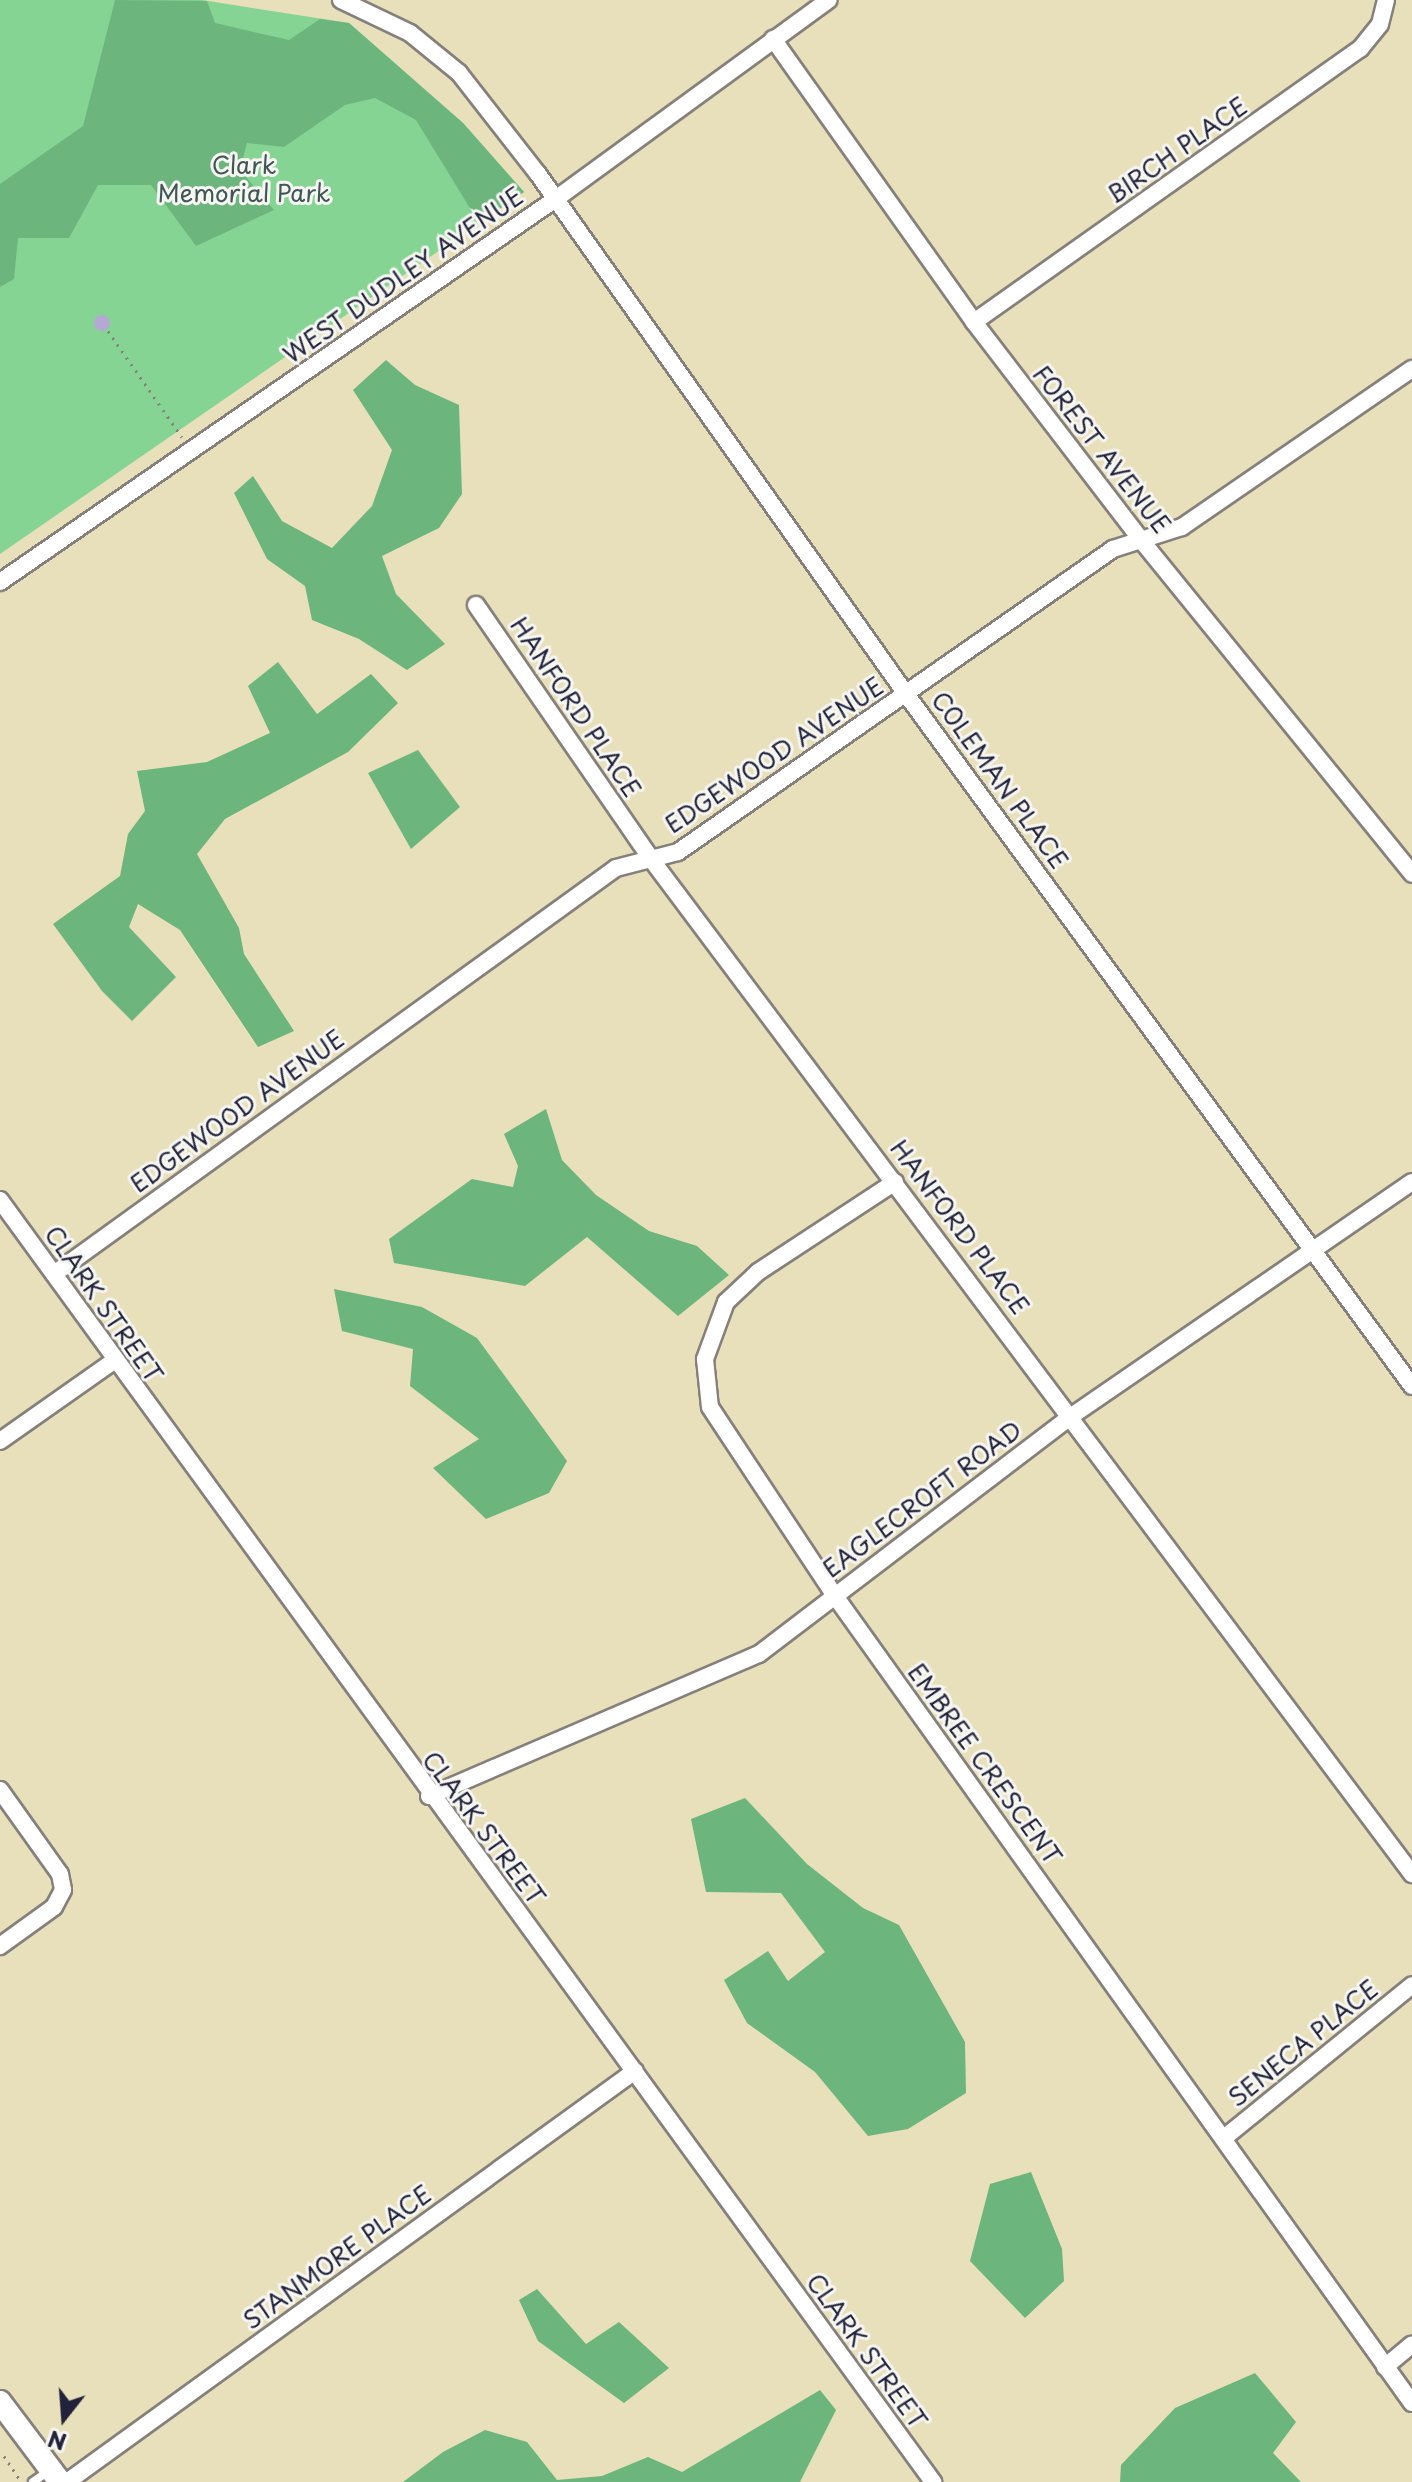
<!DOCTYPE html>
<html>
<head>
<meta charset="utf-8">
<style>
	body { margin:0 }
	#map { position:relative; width:1412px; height:2482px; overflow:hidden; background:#e8dfbb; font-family:"Playpen Sans",sans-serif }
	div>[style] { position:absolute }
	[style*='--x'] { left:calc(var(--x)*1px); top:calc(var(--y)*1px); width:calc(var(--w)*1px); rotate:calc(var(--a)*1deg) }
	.green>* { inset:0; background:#86d493 }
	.forest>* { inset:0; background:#6cb67d }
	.building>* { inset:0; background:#b5a9d4 }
	.round { border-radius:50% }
	.path>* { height:3px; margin-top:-1.5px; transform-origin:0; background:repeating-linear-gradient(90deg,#85807b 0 2px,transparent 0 8px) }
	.roads { filter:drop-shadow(2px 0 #85807b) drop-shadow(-2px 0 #85807b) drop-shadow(0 2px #85807b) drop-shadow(0 -2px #85807b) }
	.lane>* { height:8px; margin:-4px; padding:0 4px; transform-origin:4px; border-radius:4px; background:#fff }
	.street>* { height:16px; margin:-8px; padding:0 8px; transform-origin:8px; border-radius:8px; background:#fff }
	.secondary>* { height:22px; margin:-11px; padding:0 11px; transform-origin:11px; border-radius:11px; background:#fff }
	span { translate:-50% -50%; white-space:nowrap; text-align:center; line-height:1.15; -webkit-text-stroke:6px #f6f6f2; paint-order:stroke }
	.street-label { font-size:24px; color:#22223b }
	.park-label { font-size:24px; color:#405755 }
	.north { position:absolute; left:24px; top:2378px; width:80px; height:80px; -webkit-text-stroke:6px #f6f6f2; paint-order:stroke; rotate:197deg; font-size:22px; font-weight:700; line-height:32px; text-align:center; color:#22223b }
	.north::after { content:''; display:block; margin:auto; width:28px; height:36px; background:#22223b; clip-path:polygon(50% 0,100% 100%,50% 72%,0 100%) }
</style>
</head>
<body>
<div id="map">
	<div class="green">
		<i style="clip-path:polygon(0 0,202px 0,349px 23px,463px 123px,524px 192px,0 554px)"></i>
	</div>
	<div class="forest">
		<i style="clip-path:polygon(115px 0,207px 1px,215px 23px,289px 40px,320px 19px,349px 23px,463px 123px,524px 192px,479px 223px,416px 120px,375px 98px,345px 105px,284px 147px,247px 143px,240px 170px,274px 210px,196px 246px,151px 185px,98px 185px,69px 238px,18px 238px,14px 279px,0 287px,0 184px,83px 126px)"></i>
		<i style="clip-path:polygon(386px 360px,415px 385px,459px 405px,462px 494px,439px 528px,382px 556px,396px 594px,445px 644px,407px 670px,359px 639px,312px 620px,305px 586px,267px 559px,234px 493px,253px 476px,282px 521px,332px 548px,372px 506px,392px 450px,353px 390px)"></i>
		<i style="clip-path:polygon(278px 662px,317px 714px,371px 674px,398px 703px,348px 752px,225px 819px,197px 854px,239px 928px,244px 954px,294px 1031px,258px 1047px,180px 930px,138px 904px,129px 927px,176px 977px,132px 1021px,102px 991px,53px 924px,120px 876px,128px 834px,145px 811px,137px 771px,207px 762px,270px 733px,248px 686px)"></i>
		<i style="clip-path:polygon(418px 750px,460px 807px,411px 849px,368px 773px)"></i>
		<i style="clip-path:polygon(546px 1109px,562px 1160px,596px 1195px,649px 1231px,697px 1246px,729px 1275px,678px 1316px,587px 1237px,525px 1286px,394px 1263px,389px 1239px,472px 1179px,513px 1187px,518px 1166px,504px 1134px)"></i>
		<i style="clip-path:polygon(334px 1289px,422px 1307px,477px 1338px,567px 1461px,549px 1493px,486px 1519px,433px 1468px,479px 1439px,410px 1386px,413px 1349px,342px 1331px)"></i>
		<i style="clip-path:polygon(745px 1798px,807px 1864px,863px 1908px,899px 1925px,965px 2042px,966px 2093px,908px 2129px,868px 2136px,815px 2072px,747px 2023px,724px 1980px,768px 1951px,788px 1981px,825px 1952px,781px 1893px,706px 1892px,691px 1819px)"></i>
		<i style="clip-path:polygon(1031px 2172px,1062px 2249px,1064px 2281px,1025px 2318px,970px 2261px,990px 2184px)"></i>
		<i style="clip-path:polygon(537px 2289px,586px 2344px,619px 2322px,669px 2368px,624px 2403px,538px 2341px,519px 2300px)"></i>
		<i style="clip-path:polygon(1255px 2373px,1296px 2422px,1273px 2453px,1301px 2482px,1120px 2482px,1121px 2465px,1175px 2408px)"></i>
		<i style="clip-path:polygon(820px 2390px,836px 2410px,800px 2482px,403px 2482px,443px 2452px,485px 2430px,527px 2442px,557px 2480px,602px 2476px,648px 2457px,682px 2472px)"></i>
	</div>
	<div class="building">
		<i class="round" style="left:94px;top:315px;width:16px;height:16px"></i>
	</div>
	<div class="path">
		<i style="--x:108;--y:331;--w:129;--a:55.1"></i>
		<i style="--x:4;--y:2456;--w:29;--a:56"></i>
	</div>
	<div class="roads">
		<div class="lane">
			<i style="--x:33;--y:2482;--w:19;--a:-35"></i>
		</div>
		<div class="street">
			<i style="--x:341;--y:0;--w:76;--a:25.6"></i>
			<i style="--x:410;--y:33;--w:63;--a:39.2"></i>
			<i style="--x:459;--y:73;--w:128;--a:52"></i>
			<i style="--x:538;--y:174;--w:637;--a:54.71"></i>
			<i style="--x:906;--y:694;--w:857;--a:53.83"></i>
			<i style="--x:773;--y:39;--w:347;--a:54.6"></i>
			<i style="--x:974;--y:322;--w:275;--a:52.5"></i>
			<i style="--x:1141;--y:540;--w:430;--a:50.9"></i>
			<i style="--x:974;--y:322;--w:473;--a:-35.3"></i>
			<i style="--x:1360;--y:49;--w:32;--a:-51"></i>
			<i style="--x:1380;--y:24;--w:25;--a:-76"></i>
			<i style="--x:0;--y:582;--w:677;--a:-34.58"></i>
			<i style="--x:557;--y:198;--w:336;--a:-36.1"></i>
			<i style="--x:476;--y:605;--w:308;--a:55.4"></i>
			<i style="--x:651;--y:859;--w:1269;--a:53.14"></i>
			<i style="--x:895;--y:1182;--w:164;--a:146.7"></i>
			<i style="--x:758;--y:1272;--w:44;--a:136.8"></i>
			<i style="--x:726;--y:1302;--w:61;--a:110.2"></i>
			<i style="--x:705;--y:1359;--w:48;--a:84.1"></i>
			<i style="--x:710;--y:1407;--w:227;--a:56.5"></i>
			<i style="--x:835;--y:1596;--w:992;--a:54.44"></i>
			<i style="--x:0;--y:1200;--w:1586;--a:53.95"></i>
			<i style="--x:54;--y:1274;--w:693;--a:-35.85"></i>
			<i style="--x:616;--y:868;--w:64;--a:-14.5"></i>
			<i style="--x:678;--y:852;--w:530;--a:-34.86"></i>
			<i style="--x:1113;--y:549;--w:72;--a:-17.7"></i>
			<i style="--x:1182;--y:527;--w:279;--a:-34.5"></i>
			<i style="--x:0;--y:1441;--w:139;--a:-35.1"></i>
			<i style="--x:0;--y:1790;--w:103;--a:54.5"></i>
			<i style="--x:60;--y:1874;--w:16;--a:79"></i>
			<i style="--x:63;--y:1890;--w:19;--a:118"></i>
			<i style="--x:54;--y:1907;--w:67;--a:144.2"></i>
			<i style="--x:429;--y:1796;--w:359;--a:-23.3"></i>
			<i style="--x:759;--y:1654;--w:395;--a:-37.3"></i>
			<i style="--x:1073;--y:1415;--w:411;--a:-34.5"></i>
			<i style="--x:1224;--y:2138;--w:242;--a:-39.1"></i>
			<i style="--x:1385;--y:2367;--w:35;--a:-40"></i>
			<i style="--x:67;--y:2482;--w:701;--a:-35.89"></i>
		</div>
		<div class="secondary">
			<i style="--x:0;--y:2402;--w:100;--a:53.1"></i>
		</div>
	</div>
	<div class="street-label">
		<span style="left:1177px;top:150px;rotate:-35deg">BIRCH PLACE</span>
		<span style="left:403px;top:275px;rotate:-35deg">WEST DUDLEY AVENUE</span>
		<span style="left:1102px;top:449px;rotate:52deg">FOREST AVENUE</span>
		<span style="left:576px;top:707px;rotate:56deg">HANFORD PLACE</span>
		<span style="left:774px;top:755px;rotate:-34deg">EDGEWOOD AVENUE</span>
		<span style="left:1000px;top:780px;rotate:54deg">COLEMAN PLACE</span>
		<span style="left:237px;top:1111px;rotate:-36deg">EDGEWOOD AVENUE</span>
		<span style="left:960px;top:1227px;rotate:53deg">HANFORD PLACE</span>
		<span style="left:104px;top:1304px;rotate:55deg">CLARK STREET</span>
		<span style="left:922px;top:1499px;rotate:-37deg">EAGLECROFT ROAD</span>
		<span style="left:985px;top:1764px;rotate:54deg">EMBREE CRESCENT</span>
		<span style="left:484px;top:1828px;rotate:53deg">CLARK STREET</span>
		<span style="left:1303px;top:2043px;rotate:-39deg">SENECA PLACE</span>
		<span style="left:337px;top:2257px;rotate:-36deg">STANMORE PLACE</span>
		<span style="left:867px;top:2351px;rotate:54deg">CLARK STREET</span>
	</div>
	<div class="park-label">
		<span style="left:244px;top:179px">Clark<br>Memorial Park</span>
	</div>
	<div class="north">N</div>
</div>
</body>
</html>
